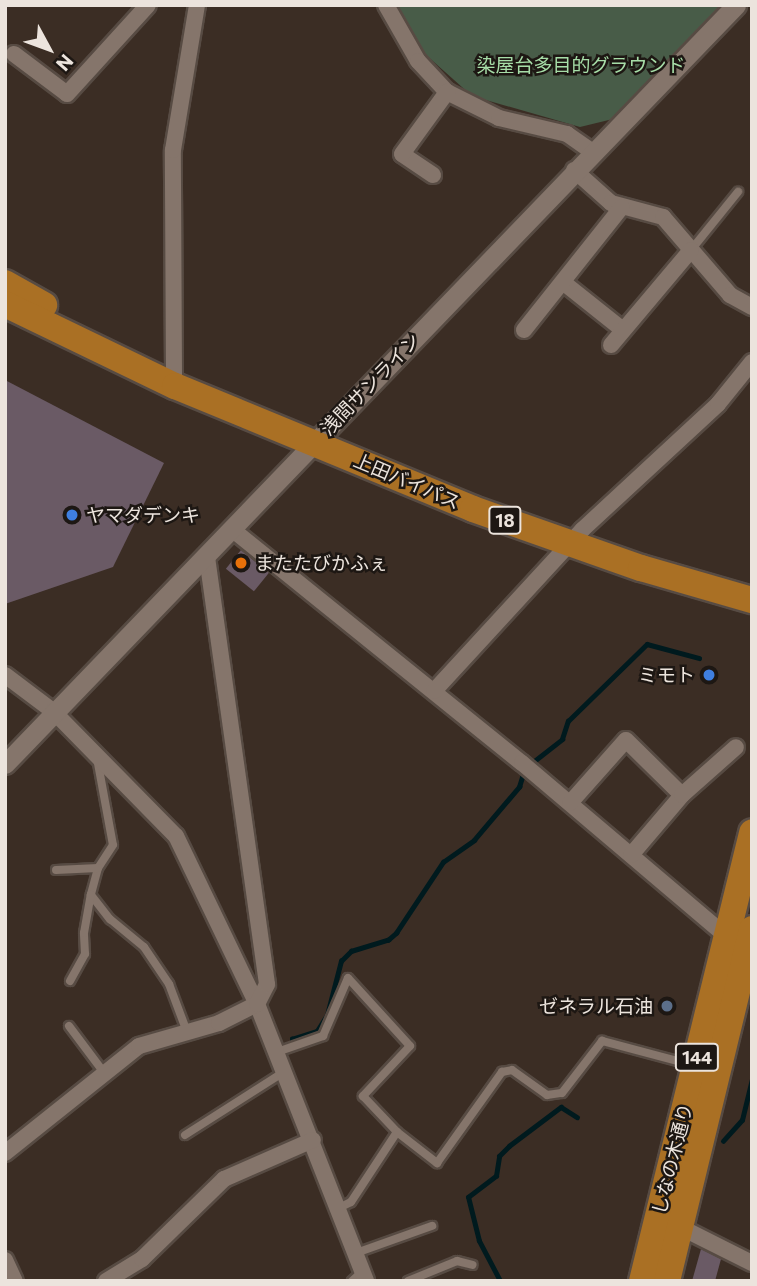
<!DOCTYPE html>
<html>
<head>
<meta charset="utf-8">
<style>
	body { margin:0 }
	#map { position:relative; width:757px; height:1286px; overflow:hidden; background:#3b2d24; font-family:Commissioner,"Noto Sans JP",sans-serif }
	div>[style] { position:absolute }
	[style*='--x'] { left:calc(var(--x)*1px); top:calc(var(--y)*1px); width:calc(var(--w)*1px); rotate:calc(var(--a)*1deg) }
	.green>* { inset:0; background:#485c48 }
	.stream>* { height:4.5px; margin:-2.25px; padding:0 2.25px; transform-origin:2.25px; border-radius:2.25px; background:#001a1e }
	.building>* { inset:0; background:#6a5a65; transform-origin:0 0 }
	.roads { filter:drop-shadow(2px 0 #574b43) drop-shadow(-2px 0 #574b43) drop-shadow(0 2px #574b43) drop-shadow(0 -2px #574b43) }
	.service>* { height:8px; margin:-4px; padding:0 4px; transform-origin:4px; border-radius:4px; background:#85756b }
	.minor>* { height:16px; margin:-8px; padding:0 8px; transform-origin:8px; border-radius:8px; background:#85756b }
	.tertiary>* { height:19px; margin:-9.5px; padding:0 9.5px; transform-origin:9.5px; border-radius:9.5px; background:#85756b }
	.trunk>* { height:26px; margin:-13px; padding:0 13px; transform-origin:13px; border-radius:13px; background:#aa7024 }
	.dots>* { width:19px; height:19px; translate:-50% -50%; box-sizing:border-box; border:4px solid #1d1713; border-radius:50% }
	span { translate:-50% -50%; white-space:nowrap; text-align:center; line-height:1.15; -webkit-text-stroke:5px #1d1713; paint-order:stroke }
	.shield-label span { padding:2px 5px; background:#1d1713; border:2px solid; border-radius:5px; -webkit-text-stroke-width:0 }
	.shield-label { font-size:18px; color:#ece4dd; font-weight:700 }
	.park-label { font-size:19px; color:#a7dea8 }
	.street-label { font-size:19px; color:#ece4dd }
	.poi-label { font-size:19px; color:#ece4dd }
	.left { translate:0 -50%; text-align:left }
	.right { translate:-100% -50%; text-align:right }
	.frame { position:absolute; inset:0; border:7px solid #ece4dd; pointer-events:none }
	.north { position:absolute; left:14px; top:14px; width:70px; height:70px; -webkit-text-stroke:5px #1d1713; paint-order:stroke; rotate:131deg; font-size:19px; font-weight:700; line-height:28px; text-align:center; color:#ece4dd }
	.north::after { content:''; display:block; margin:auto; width:24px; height:32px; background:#ece4dd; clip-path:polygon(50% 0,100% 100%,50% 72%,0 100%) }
</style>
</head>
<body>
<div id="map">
	<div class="green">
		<i style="clip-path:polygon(396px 5px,723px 5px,617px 118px,580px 127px,472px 96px,426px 55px)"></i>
	</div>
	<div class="stream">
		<i style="--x:533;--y:762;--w:37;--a:-38"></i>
		<i style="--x:562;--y:739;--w:19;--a:-72"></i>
		<i style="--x:568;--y:721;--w:110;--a:-44.3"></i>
		<i style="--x:647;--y:644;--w:54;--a:15.1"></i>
		<i style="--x:292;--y:1044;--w:5;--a:-90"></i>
		<i style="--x:292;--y:1039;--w:26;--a:-18"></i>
		<i style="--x:317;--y:1031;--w:19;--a:-58"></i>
		<i style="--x:327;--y:1015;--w:56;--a:-75.5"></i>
		<i style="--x:341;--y:961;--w:14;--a:-45"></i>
		<i style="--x:351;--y:951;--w:39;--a:-17"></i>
		<i style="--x:388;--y:940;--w:11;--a:-41"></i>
		<i style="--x:396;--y:933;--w:85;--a:-56.5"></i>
		<i style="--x:443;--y:862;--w:38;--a:-35"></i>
		<i style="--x:474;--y:840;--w:70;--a:-49.7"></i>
		<i style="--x:519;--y:787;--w:14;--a:-73"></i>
		<i style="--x:723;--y:1141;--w:28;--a:-48"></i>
		<i style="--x:742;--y:1120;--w:42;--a:-76.3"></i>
		<i style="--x:500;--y:1281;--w:45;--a:-117.7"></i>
		<i style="--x:479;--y:1241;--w:45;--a:-104"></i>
		<i style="--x:468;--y:1197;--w:35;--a:-37"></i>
		<i style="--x:496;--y:1176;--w:20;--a:-81"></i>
		<i style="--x:499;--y:1156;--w:14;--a:-45"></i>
		<i style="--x:509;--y:1146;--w:65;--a:-36.9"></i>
		<i style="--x:561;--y:1107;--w:19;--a:32"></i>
	</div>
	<div class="building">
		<i style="clip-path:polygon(5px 380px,164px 463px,113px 567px,5px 604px)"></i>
		<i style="left:241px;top:550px;width:36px;height:24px;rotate:39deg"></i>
		<i style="clip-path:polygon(701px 1249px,721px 1259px,715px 1281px,692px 1281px)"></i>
	</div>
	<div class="roads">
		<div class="service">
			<i style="--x:691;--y:250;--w:75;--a:-51"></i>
			<i style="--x:97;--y:758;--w:88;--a:79.6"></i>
			<i style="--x:113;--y:845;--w:27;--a:123"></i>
			<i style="--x:98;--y:868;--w:28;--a:105"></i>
			<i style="--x:91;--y:895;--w:31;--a:52"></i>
			<i style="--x:110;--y:919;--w:44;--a:39.5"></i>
			<i style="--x:144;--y:947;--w:45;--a:56"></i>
			<i style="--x:169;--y:984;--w:51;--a:69.4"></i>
			<i style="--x:56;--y:870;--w:42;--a:-2.7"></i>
			<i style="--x:70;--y:981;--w:31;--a:-61"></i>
			<i style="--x:85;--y:954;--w:21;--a:-93"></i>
			<i style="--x:84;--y:933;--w:39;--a:-80"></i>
			<i style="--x:69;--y:1026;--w:60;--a:53.1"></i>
			<i style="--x:277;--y:1052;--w:49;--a:-19.2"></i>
			<i style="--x:323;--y:1036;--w:63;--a:-66.7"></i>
			<i style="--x:348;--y:978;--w:92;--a:47.6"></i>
			<i style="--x:410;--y:1046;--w:69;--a:133.2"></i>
			<i style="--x:363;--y:1096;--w:50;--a:46.6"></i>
			<i style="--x:397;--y:1132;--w:51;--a:37.8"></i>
			<i style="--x:437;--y:1163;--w:112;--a:-54.5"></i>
			<i style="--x:502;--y:1072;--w:10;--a:-11"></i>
			<i style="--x:512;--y:1070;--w:43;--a:35.5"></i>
			<i style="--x:547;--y:1095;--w:15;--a:-8"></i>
			<i style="--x:562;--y:1093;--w:66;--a:-52.4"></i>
			<i style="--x:602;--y:1041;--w:93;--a:14.9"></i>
			<i style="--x:185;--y:1135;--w:117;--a:-32.5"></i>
			<i style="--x:339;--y:1208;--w:13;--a:-27"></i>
			<i style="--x:351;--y:1202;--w:84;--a:-56.7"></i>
			<i style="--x:356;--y:1253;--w:81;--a:-19.6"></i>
			<i style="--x:352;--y:1281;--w:15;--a:-42"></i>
			<i style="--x:408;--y:1281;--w:53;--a:-22.2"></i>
			<i style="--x:457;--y:1261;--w:16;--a:14"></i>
		</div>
		<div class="minor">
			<i style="--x:386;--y:5;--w:64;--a:60.3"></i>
			<i style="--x:418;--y:61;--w:42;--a:46.9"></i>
			<i style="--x:447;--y:92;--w:58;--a:26.6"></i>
			<i style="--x:499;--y:118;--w:70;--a:13.2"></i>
			<i style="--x:567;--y:134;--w:32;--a:35"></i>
			<i style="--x:14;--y:54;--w:66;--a:37"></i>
			<i style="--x:67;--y:94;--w:120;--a:-47.7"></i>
			<i style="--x:574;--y:170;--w:50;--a:41.7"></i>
			<i style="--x:611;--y:203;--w:54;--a:15.1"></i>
			<i style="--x:663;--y:217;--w:103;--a:49.3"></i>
			<i style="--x:730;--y:295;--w:25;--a:29"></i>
			<i style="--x:433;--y:175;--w:37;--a:-146"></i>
			<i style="--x:402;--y:154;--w:77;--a:-54"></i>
			<i style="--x:564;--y:283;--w:75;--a:38.5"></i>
			<i style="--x:524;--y:330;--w:157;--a:-51.5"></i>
			<i style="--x:611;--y:345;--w:124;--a:-49.9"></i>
			<i style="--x:174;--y:375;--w:225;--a:-90.3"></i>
			<i style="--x:173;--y:150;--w:147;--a:-80.6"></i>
			<i style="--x:233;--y:530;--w:371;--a:38.9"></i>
			<i style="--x:522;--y:763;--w:274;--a:40.3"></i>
			<i style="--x:5;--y:675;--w:60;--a:36.9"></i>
			<i style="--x:53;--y:711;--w:175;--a:45.5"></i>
			<i style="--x:176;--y:836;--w:187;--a:64.3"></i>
			<i style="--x:257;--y:1004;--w:298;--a:68.5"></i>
			<i style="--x:434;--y:691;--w:219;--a:-47.4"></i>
			<i style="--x:582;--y:530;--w:185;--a:-42.8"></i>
			<i style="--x:718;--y:404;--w:54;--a:-51"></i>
			<i style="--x:570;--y:803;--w:84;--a:-48.4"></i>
			<i style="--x:626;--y:740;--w:78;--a:44.5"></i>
			<i style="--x:631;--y:855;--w:79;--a:-49.6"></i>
			<i style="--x:682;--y:795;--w:72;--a:-41.6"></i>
			<i style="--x:5;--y:1153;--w:171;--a:-38.6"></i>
			<i style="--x:139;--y:1046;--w:83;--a:-16"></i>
			<i style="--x:219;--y:1023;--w:42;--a:-26.6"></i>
			<i style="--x:257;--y:1004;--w:22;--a:-63"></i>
			<i style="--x:267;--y:984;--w:431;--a:-98"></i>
			<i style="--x:680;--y:1227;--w:80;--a:26.6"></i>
			<i style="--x:5;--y:1260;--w:23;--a:65"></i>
			<i style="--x:106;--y:1281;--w:42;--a:-31.4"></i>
			<i style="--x:142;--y:1259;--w:115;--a:-44.3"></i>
			<i style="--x:224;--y:1179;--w:97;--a:-23.7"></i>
		</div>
		<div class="tertiary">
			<i style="--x:5;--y:764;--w:1054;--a:-46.08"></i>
		</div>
		<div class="trunk">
			<i style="--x:5;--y:283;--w:45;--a:29.4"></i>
			<i style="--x:5;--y:304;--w:189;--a:25.8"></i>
			<i style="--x:175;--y:386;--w:322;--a:22.4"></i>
			<i style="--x:473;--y:509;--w:178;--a:19.4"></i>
			<i style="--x:641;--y:568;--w:116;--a:16.1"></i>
			<i style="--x:642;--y:1281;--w:462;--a:-76.2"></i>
			<i style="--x:667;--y:1281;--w:362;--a:-76.4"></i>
		</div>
	</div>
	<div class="dots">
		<i style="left:72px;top:515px;background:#3f7fe0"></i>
		<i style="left:241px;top:563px;background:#e8710a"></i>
		<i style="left:709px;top:675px;background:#3f7fe0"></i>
		<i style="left:667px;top:1006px;background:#5c6f8a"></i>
	</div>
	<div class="shield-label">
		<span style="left:505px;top:520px">18</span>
		<span style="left:697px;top:1057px">144</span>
	</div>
	<div class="park-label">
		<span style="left:581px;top:65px">染屋台多目的グラウンド</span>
	</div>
	<div class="street-label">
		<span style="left:370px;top:384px;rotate:-46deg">浅間サンライン</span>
		<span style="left:407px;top:481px;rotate:23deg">上田バイパス</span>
		<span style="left:672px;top:1159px;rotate:-76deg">しなの木通り</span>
	</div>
	<div class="poi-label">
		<span class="left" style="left:86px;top:515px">ヤマダデンキ</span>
		<span class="left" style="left:255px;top:563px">またたびかふぇ</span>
		<span class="right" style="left:695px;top:675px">ミモト</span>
		<span class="right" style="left:653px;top:1006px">ゼネラル石油</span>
	</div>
	<div class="frame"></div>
	<div class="north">N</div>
</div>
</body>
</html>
